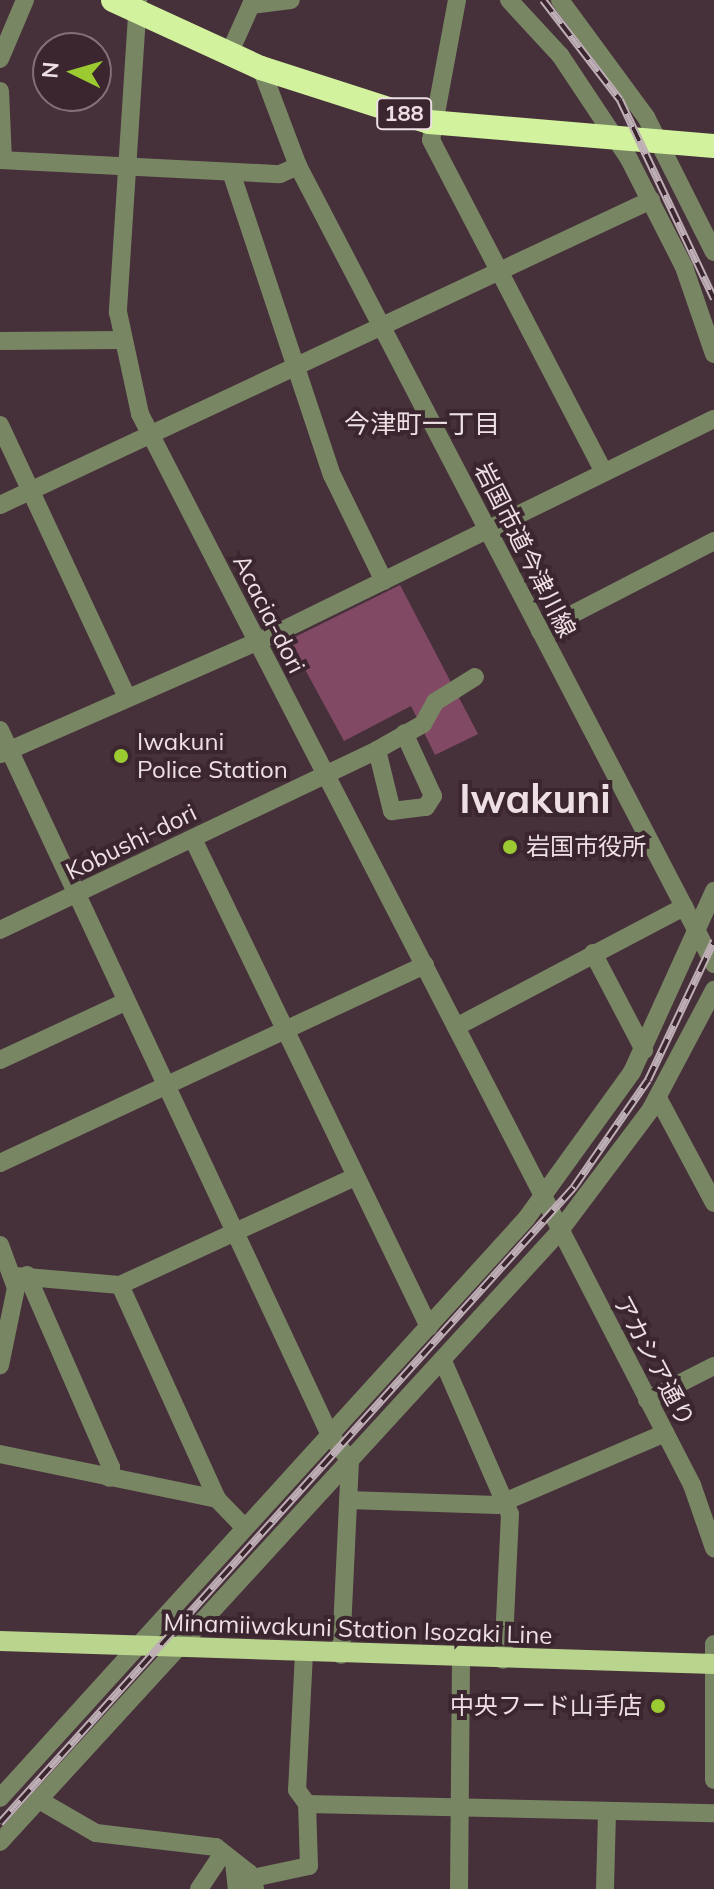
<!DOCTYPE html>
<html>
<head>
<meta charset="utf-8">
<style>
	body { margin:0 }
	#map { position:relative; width:714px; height:1889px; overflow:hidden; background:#46303a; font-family:Mulish,"Noto Sans JP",sans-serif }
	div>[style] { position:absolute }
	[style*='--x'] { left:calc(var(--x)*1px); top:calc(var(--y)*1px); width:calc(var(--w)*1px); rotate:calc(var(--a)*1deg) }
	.green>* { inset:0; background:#824964 }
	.minor>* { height:18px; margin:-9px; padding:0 9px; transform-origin:9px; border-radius:9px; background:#798664 }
	.major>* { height:20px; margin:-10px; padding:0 10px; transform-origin:10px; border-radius:10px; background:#b9d48d }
	.highway>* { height:24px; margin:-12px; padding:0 12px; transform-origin:12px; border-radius:12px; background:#d2f29d }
	.rail>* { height:8px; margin-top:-4px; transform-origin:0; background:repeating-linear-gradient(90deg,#3b262f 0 15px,#beaeb5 0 30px); box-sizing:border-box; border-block:2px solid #beaeb5 }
	.dots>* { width:22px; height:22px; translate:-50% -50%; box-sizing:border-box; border:4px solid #3b262f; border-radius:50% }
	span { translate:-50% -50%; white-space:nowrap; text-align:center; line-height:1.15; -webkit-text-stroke:8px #3b262f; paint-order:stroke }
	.shield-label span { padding:2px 6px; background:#3b262f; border:2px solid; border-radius:6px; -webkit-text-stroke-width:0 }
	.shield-label { font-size:22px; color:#eedfe5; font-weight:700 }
	.street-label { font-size:24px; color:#eedfe5 }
	.poi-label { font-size:24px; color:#eedfe5 }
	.left { translate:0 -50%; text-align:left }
	.right { translate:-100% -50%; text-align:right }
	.neighbourhood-label { font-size:26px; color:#eedfe5 }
	.town-label { font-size:40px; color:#eedfe5; font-weight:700 }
	.north { position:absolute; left:32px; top:32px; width:80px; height:80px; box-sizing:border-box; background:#3b262f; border:2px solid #837078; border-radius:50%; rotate:275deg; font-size:22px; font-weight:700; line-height:32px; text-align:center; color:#eedfe5 }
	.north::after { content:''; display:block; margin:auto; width:28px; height:36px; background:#9cca31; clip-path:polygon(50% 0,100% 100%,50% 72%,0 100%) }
</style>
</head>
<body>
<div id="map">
	<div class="green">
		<i style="clip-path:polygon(400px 585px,478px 734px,435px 755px,411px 706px,344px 741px,289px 640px)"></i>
	</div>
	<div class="minor">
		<i style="--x:138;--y:0;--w:313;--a:93.7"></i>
		<i style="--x:118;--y:312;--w:104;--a:77.8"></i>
		<i style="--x:140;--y:414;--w:1205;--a:62.73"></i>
		<i style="--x:692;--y:1485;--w:67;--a:70.8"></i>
		<i style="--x:457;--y:0;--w:142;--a:100.5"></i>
		<i style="--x:431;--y:140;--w:373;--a:62.5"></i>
		<i style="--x:509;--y:0;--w:75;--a:47.2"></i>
		<i style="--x:560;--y:55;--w:125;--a:56.4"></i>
		<i style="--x:629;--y:159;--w:121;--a:63"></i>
		<i style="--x:684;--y:267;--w:92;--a:71"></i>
		<i style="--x:560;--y:0;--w:145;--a:53.7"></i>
		<i style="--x:646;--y:117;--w:151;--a:63.3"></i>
		<i style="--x:229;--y:54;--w:54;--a:-65.8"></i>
		<i style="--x:251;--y:5;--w:40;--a:-7.1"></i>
		<i style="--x:0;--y:59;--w:64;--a:-67"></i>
		<i style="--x:261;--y:68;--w:105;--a:69.3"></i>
		<i style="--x:298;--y:166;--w:900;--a:62.47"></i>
		<i style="--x:0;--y:91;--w:69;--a:87.5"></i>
		<i style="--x:0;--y:160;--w:280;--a:2.9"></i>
		<i style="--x:280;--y:174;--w:20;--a:-24"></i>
		<i style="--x:231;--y:172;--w:319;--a:71.6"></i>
		<i style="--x:332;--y:475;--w:118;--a:63.9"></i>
		<i style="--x:0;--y:341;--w:120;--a:-0.5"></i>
		<i style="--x:0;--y:425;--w:300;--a:65"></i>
		<i style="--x:0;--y:505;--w:719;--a:-25.1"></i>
		<i style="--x:540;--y:631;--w:196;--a:-27.3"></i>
		<i style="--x:0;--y:730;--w:778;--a:64.92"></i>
		<i style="--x:330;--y:1435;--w:33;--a:52"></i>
		<i style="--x:350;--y:1461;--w:194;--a:92.7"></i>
		<i style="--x:377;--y:750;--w:63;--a:76.2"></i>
		<i style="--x:392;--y:811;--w:34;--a:-7"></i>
		<i style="--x:426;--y:807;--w:13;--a:-58"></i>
		<i style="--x:433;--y:796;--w:69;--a:-114.7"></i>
		<i style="--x:1;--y:754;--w:306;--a:-23.7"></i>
		<i style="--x:281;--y:631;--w:482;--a:-26.1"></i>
		<i style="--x:193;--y:839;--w:542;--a:64.19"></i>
		<i style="--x:0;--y:930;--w:418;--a:-25.5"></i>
		<i style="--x:377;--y:750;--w:53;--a:-29.5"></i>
		<i style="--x:423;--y:724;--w:25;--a:-61"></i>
		<i style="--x:435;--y:702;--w:47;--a:-32"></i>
		<i style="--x:593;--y:953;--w:110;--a:62.3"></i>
		<i style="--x:456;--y:1027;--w:258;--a:-27.8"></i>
		<i style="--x:0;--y:1060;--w:138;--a:-24.9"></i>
		<i style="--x:658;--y:1098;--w:119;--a:61.9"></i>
		<i style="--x:0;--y:1163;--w:469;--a:-25"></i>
		<i style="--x:0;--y:1245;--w:46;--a:69.6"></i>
		<i style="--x:16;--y:1288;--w:79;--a:101.7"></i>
		<i style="--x:27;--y:1275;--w:210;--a:66.4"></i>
		<i style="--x:111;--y:1467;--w:11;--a:100"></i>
		<i style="--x:15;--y:1276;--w:105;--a:4.9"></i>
		<i style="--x:120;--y:1285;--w:256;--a:-24.7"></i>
		<i style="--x:120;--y:1285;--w:235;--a:65.6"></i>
		<i style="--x:217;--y:1499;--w:40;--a:46"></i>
		<i style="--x:443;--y:1361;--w:167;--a:66.4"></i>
		<i style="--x:510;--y:1514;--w:146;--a:92.7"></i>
		<i style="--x:647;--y:1400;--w:75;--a:-26.9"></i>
		<i style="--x:0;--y:1454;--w:222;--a:11.7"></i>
		<i style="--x:348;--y:1500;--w:149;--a:1.9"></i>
		<i style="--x:497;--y:1505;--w:183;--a:-23.2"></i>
		<i style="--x:714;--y:1644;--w:136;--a:90"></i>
		<i style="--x:304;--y:1653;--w:137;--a:92.9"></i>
		<i style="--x:297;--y:1790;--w:17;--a:54"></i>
		<i style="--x:307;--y:1804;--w:407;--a:1.3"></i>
		<i style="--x:0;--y:1798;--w:782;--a:-47.75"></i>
		<i style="--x:526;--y:1219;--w:181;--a:-54.2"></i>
		<i style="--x:632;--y:1072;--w:199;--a:-65.6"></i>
		<i style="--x:39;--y:1800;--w:66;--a:30.1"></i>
		<i style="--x:96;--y:1833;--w:121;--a:6.7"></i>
		<i style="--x:216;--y:1847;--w:42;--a:38.2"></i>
		<i style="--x:249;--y:1873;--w:17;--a:69"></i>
		<i style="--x:0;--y:1842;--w:826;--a:-47.5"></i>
		<i style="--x:558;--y:1233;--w:155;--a:-53.1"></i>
		<i style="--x:651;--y:1109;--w:135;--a:-62.1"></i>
		<i style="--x:234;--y:1862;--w:27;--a:84"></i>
		<i style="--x:253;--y:1878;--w:57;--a:-12.1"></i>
		<i style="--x:309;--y:1866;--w:62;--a:-91.8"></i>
		<i style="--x:199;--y:1889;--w:43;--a:-56.3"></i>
		<i style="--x:459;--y:1889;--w:231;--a:-89.5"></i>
		<i style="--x:605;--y:1889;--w:78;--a:-88.5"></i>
	</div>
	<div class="major">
		<i style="--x:0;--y:1641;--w:714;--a:1.85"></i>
	</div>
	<div class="highway">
		<i style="--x:113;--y:0;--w:163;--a:24.7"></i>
		<i style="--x:261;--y:68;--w:176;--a:17.8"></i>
		<i style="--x:429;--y:122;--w:286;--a:4.8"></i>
	</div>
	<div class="rail">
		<i style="--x:543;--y:0;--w:126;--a:52.4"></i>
		<i style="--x:620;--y:100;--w:220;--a:64.7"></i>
		<i style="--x:0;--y:1823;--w:857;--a:-47.93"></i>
		<i style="--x:574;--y:1187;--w:130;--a:-55.3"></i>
		<i style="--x:648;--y:1080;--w:154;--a:-64.6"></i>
	</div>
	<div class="dots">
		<i style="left:121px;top:756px;background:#9cca31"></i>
		<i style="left:510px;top:847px;background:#9cca31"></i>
		<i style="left:658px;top:1706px;background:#9cca31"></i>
	</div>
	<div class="shield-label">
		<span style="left:404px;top:114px">188</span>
	</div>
	<div class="street-label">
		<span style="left:525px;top:550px;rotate:63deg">岩国市道今津川線</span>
		<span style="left:269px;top:614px;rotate:63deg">Acacia-dori</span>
		<span style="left:131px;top:842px;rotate:-26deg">Kobushi-dori</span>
		<span style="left:654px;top:1361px;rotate:62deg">アカシア通り</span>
		<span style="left:358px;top:1629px;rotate:2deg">Minamiiwakuni Station Isozaki Line</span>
	</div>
	<div class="poi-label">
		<span class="left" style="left:137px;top:756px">Iwakuni<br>Police Station</span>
		<span class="left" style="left:526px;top:847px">岩国市役所</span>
		<span class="right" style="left:642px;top:1706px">中央フード山手店</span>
	</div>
	<div class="neighbourhood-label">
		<span style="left:422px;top:424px">今津町一丁目</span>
	</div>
	<div class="town-label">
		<span style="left:535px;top:798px">Iwakuni</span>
	</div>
	<div class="north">N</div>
</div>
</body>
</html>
